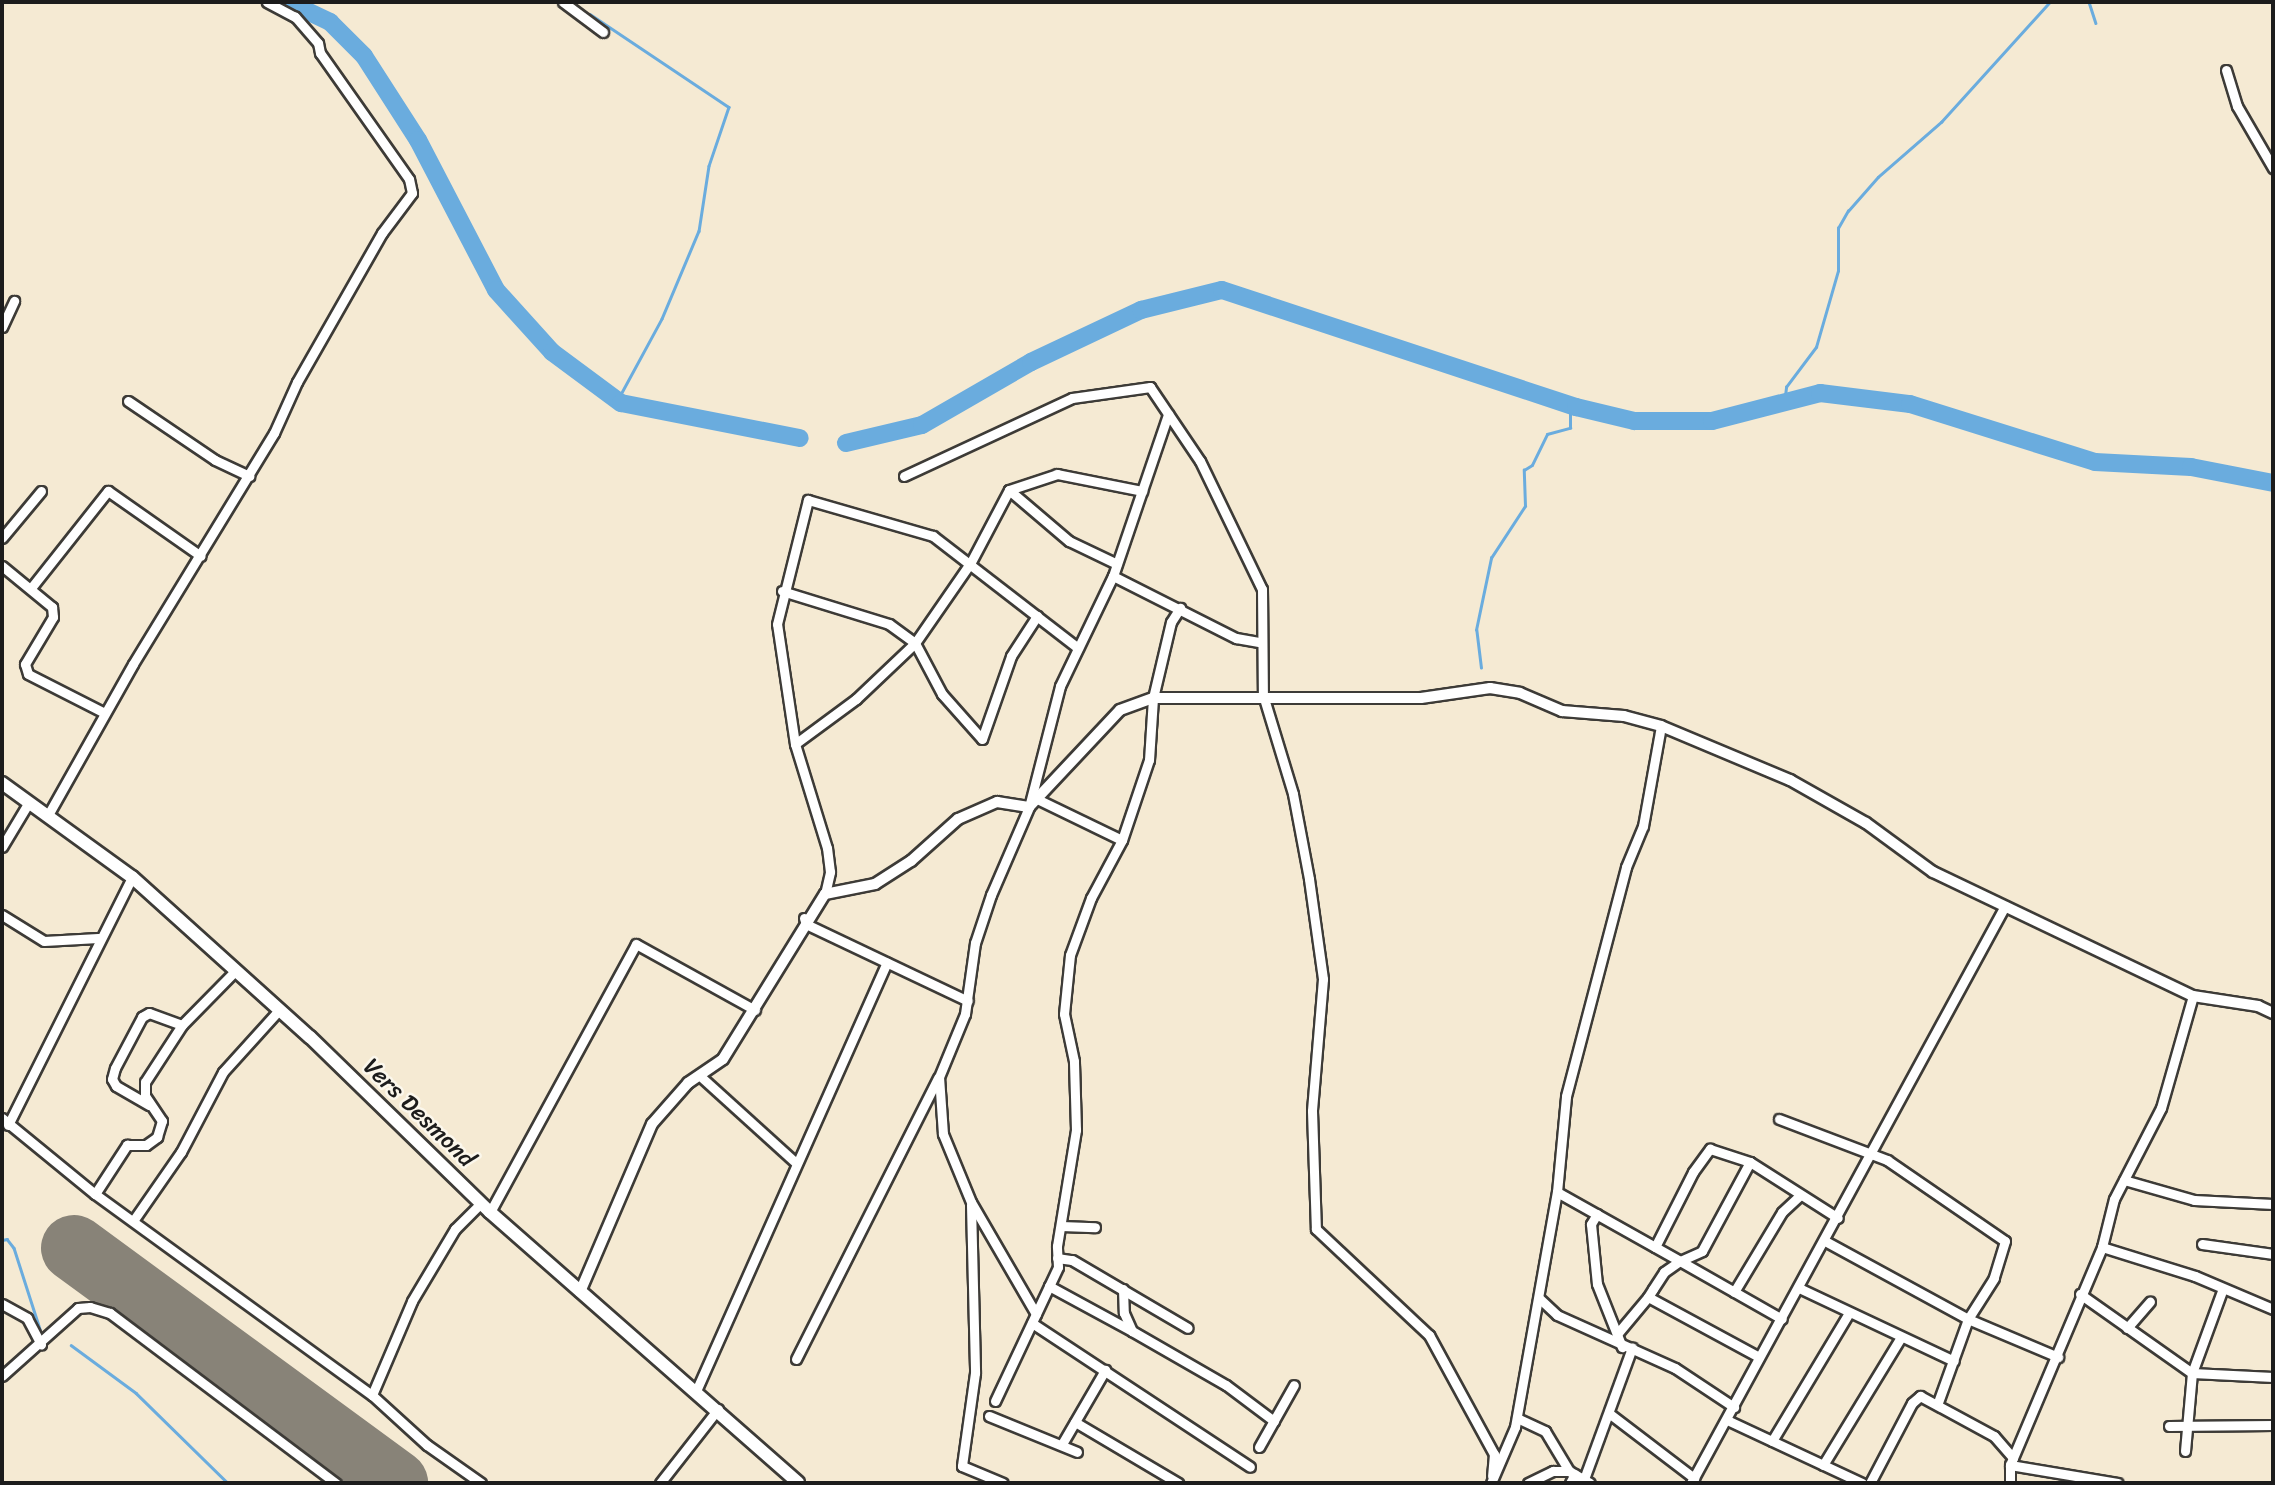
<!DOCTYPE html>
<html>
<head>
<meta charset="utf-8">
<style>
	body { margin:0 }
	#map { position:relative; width:2275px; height:1485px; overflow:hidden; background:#f5ead3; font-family:Sriracha,sans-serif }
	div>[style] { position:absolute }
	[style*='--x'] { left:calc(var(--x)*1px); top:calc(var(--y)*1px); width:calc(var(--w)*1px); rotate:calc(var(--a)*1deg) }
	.stream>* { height:2.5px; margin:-1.25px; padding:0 1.25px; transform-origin:1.25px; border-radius:1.25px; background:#6aacde }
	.river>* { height:18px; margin:-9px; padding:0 9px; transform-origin:9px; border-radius:9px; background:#6aacde }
	.runway>* { height:66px; margin:-33px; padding:0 33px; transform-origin:33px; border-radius:33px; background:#888378 }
	.roads { filter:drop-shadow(2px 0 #3d3b37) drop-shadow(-2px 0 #3d3b37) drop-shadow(0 2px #3d3b37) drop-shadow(0 -2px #3d3b37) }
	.minor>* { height:9px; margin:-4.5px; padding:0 4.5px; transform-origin:4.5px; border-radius:4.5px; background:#fff }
	.tertiary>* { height:10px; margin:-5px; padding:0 5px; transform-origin:5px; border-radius:5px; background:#fff }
	.secondary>* { height:12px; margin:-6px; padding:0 6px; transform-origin:6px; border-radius:6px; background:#fff }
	span { translate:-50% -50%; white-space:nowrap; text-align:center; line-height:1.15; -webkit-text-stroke:5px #fbf7ec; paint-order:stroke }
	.street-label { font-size:24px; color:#1c1c1c }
	.frame { position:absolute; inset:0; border:4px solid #1c1c1c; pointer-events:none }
</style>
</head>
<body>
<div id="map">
	<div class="stream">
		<i style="--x:2089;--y:2;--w:22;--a:72"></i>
		<i style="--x:590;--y:14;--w:167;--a:33.8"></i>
		<i style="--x:729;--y:107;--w:62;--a:108.7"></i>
		<i style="--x:709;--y:166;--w:66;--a:98.7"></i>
		<i style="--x:699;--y:231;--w:95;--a:112.8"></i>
		<i style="--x:662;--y:319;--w:92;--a:118.5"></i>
		<i style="--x:1784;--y:404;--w:17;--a:-83"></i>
		<i style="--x:1786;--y:387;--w:50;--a:-53.1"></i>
		<i style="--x:1816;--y:347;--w:79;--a:-73.9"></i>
		<i style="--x:1838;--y:271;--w:43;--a:-90"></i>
		<i style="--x:1838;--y:228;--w:20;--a:-60"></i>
		<i style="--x:1848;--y:211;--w:45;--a:-48.6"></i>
		<i style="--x:1878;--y:177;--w:84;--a:-41.1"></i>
		<i style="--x:1941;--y:122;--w:162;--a:-47.8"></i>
		<i style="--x:1481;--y:668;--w:38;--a:-97"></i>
		<i style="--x:1476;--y:630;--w:74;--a:-78.2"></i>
		<i style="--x:1491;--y:558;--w:62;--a:-56.8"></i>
		<i style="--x:1525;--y:506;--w:36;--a:-92"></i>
		<i style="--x:1524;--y:470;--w:9;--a:-32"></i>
		<i style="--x:1532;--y:465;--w:34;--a:-64"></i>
		<i style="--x:1547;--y:434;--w:24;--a:-15"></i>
		<i style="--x:1570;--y:428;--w:14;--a:-90"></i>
		<i style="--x:1570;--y:414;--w:9;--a:-49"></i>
		<i style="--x:2;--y:1240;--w:5;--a:-11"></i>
		<i style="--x:7;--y:1239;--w:11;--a:52"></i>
		<i style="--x:14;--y:1248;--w:85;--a:72.2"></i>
		<i style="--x:71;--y:1345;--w:81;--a:36.4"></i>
		<i style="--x:136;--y:1393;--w:129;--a:44.4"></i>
	</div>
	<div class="river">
		<i style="--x:288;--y:2;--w:47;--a:25.5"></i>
		<i style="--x:330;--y:22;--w:48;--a:45"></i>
		<i style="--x:364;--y:56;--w:100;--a:57.3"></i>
		<i style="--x:418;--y:140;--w:169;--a:62.5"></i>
		<i style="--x:496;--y:290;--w:84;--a:47.9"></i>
		<i style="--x:552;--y:352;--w:86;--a:36.5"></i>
		<i style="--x:621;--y:403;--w:182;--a:11.1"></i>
		<i style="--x:846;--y:443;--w:78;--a:-13.3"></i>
		<i style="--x:922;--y:425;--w:126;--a:-30"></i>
		<i style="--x:1031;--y:362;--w:122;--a:-25.3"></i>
		<i style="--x:1141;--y:310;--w:83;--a:-13.9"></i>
		<i style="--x:1222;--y:290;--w:373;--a:18.3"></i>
		<i style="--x:1576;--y:407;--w:60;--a:13.6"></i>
		<i style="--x:1634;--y:421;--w:78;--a:0"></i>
		<i style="--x:1712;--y:421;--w:112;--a:-14.5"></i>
		<i style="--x:1820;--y:393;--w:91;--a:7"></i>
		<i style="--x:1910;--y:404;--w:194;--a:17.4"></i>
		<i style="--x:2095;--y:462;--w:96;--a:3"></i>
		<i style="--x:2191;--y:467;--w:84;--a:11"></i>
	</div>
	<div class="runway">
		<i style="--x:74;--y:1248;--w:398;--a:36.2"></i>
	</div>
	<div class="roads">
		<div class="minor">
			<i style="--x:563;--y:2;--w:50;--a:36.9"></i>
			<i style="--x:2226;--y:70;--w:38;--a:73"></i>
			<i style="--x:2237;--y:106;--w:72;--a:59.9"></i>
			<i style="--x:2;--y:327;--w:29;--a:-65"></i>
			<i style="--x:128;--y:401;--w:105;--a:34.1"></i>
			<i style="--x:215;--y:460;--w:38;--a:25"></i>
			<i style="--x:904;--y:476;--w:185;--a:-24.9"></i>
			<i style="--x:1072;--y:398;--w:79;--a:-8"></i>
			<i style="--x:1150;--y:387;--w:89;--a:56"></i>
			<i style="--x:1200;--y:461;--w:142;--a:64.2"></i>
			<i style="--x:1262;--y:589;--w:106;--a:89.5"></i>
			<i style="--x:1263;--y:695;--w:103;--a:73.1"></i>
			<i style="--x:1293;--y:794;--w:86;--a:79.3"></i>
			<i style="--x:1309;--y:879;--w:101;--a:82"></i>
			<i style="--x:1323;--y:979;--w:132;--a:94.8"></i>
			<i style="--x:1312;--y:1111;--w:118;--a:88.1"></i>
			<i style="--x:1316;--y:1229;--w:155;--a:43.2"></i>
			<i style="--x:1429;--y:1335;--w:136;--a:61.4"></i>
			<i style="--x:1494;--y:1454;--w:22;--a:95"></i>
			<i style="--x:1009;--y:490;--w:79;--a:40.4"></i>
			<i style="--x:1069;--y:541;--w:53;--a:25.6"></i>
			<i style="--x:2;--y:538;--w:61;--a:-50.3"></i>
			<i style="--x:2;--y:566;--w:65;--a:39.4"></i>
			<i style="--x:52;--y:607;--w:10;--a:84"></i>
			<i style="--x:53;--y:617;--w:55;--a:120.8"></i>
			<i style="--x:25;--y:664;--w:10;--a:73"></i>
			<i style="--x:28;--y:674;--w:86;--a:26.9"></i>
			<i style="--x:1113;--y:576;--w:138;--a:26.8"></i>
			<i style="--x:1236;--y:638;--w:23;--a:10"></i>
			<i style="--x:31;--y:588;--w:124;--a:-51.6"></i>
			<i style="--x:108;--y:491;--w:113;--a:35"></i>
			<i style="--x:782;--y:591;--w:112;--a:17.1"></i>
			<i style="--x:889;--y:624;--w:32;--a:36"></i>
			<i style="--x:915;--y:643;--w:58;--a:62.1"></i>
			<i style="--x:942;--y:694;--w:60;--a:48.4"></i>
			<i style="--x:982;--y:739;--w:88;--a:-70.7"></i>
			<i style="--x:1011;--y:656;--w:48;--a:-57"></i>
			<i style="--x:795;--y:744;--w:76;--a:-36.4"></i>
			<i style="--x:856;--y:699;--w:81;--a:-43.5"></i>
			<i style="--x:915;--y:643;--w:98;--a:-55.3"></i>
			<i style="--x:971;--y:562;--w:81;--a:-62.2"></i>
			<i style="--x:1009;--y:490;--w:51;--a:-18.4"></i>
			<i style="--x:1057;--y:474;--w:87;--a:11.3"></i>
			<i style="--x:1037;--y:799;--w:94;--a:25.8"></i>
			<i style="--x:48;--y:815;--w:173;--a:-60.6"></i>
			<i style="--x:133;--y:664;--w:271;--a:-58.6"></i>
			<i style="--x:274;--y:433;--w:56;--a:-65.7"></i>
			<i style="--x:297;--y:382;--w:172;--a:-60.3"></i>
			<i style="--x:382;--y:233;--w:50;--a:-53.1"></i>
			<i style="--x:412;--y:193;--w:14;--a:-102"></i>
			<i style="--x:409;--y:179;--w:154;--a:-125.2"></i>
			<i style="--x:320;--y:53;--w:10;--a:-101"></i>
			<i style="--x:318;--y:43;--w:35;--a:-131"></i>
			<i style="--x:295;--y:17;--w:32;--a:-152"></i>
			<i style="--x:2;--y:847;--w:52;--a:-59"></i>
			<i style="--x:825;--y:894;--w:23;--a:-77"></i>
			<i style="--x:830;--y:872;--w:24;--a:-97"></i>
			<i style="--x:827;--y:848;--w:109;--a:-107.1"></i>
			<i style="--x:795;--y:744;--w:121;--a:-98.5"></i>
			<i style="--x:777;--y:624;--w:128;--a:-76"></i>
			<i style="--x:808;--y:500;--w:130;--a:16.1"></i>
			<i style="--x:933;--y:536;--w:183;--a:37.7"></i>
			<i style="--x:2;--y:915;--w:49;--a:31.8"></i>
			<i style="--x:44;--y:941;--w:54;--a:-3.2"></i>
			<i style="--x:804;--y:918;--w:6;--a:72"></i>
			<i style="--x:806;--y:924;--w:179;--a:25.4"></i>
			<i style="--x:699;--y:1075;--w:131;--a:42.2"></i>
			<i style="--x:149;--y:1105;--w:38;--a:-150"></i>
			<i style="--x:116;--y:1086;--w:8;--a:-120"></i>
			<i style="--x:112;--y:1079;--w:11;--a:-75"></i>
			<i style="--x:115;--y:1068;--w:58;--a:-62.1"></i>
			<i style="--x:142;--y:1017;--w:8;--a:-30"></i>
			<i style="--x:149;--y:1013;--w:35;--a:20"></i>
			<i style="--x:2;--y:1118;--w:120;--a:39.3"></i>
			<i style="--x:95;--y:1194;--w:342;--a:36"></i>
			<i style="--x:372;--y:1395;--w:74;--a:42.3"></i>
			<i style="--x:427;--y:1445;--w:66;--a:35.1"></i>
			<i style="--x:1779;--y:1119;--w:116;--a:20.8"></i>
			<i style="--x:1887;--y:1160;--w:143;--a:34.5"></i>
			<i style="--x:2005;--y:1241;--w:39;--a:107"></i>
			<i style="--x:1994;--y:1278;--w:49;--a:122.4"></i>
			<i style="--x:1968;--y:1319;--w:98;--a:22.9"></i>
			<i style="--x:8;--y:1125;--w:277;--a:-63.4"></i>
			<i style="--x:2124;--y:1180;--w:73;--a:15.9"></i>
			<i style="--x:2194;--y:1200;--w:79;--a:2.9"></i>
			<i style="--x:1557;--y:1192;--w:141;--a:29.3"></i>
			<i style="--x:1680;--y:1261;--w:24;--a:-24"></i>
			<i style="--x:1702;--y:1251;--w:101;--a:-61.7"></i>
			<i style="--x:95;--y:1194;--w:59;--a:-56.9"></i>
			<i style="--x:127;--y:1145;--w:19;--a:0"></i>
			<i style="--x:146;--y:1145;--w:14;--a:-36"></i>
			<i style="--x:157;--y:1137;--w:17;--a:-73"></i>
			<i style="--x:162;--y:1121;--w:30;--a:-124"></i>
			<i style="--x:145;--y:1096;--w:14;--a:-90"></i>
			<i style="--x:145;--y:1082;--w:68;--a:-57"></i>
			<i style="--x:182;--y:1025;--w:77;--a:-45.5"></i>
			<i style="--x:971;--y:1205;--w:168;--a:88.6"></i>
			<i style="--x:975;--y:1373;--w:94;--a:98"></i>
			<i style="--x:962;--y:1466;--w:44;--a:22.5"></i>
			<i style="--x:490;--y:1212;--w:305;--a:-61.4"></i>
			<i style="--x:636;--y:944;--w:136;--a:29"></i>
			<i style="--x:1597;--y:1214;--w:12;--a:121"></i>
			<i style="--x:1591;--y:1224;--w:60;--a:84.3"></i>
			<i style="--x:1597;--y:1284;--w:68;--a:68.4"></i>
			<i style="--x:133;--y:1221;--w:84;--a:-55.2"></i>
			<i style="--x:181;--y:1152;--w:90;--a:-62.3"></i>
			<i style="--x:223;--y:1072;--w:85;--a:-47.9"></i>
			<i style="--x:1061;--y:1226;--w:34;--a:2"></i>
			<i style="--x:1825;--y:1241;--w:163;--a:28.6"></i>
			<i style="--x:1968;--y:1319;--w:91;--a:109.8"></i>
			<i style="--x:2202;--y:1244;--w:72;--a:8"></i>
			<i style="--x:1655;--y:1247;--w:84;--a:-63.1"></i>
			<i style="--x:1693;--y:1172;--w:29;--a:-54"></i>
			<i style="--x:1710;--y:1149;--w:42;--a:18"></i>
			<i style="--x:1750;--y:1162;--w:104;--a:32.5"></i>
			<i style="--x:2102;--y:1247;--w:97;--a:17.3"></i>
			<i style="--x:2195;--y:1276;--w:85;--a:22.9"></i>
			<i style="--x:1057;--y:1258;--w:15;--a:8"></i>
			<i style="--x:1072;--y:1260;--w:134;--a:30.4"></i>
			<i style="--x:1049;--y:1286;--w:94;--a:28.5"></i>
			<i style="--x:1799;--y:1288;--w:171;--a:25.2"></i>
			<i style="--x:1123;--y:1289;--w:24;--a:88"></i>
			<i style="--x:1124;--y:1313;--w:20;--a:66"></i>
			<i style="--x:1132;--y:1331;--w:108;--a:29.9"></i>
			<i style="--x:1226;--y:1385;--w:60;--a:36.9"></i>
			<i style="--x:1734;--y:1292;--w:93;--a:-59"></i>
			<i style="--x:1782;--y:1212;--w:25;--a:-43"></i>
			<i style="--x:2080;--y:1294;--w:137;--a:35.2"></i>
			<i style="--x:2192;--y:1373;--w:81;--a:2.8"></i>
			<i style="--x:1540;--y:1299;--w:23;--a:43"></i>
			<i style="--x:1557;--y:1315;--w:129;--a:24.2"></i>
			<i style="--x:1675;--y:1368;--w:71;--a:33.5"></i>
			<i style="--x:2;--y:1304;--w:29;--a:29"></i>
			<i style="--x:27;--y:1318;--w:30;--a:62"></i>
			<i style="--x:1036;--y:1314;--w:129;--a:-120.1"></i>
			<i style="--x:971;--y:1202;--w:74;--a:-112.4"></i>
			<i style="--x:943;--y:1134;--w:57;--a:-94"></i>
			<i style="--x:939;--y:1077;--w:68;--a:-67.6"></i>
			<i style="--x:965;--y:1014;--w:72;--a:-82"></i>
			<i style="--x:975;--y:943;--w:51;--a:-71.6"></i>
			<i style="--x:991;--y:895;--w:96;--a:-66.6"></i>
			<i style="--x:1029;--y:807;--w:125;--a:-75.6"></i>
			<i style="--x:1060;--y:686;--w:122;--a:-64.3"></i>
			<i style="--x:1113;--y:576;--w:171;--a:-71.2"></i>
			<i style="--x:1032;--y:1323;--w:261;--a:33.4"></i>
			<i style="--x:2127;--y:1328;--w:35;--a:-49"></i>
			<i style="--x:1617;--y:1334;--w:48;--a:-50"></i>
			<i style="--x:1759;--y:1357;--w:126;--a:-151.6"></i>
			<i style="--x:1648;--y:1297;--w:9;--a:-58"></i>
			<i style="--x:1653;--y:1289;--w:20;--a:-57"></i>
			<i style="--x:1664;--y:1272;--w:19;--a:-35"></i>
			<i style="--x:1680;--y:1261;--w:117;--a:29.6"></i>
			<i style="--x:796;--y:1359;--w:315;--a:-63.2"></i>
			<i style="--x:2;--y:1376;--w:102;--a:-41.8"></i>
			<i style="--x:78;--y:1308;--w:12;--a:-5"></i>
			<i style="--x:90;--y:1307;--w:21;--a:17"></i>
			<i style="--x:110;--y:1313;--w:283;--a:37"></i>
			<i style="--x:696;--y:1391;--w:469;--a:-66"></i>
			<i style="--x:372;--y:1395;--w:102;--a:-66.9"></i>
			<i style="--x:412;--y:1301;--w:84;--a:-59.2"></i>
			<i style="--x:455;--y:1229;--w:37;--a:-45"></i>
			<i style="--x:995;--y:1401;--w:148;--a:-64.8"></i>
			<i style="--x:1058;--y:1267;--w:21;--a:-93"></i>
			<i style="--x:1057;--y:1246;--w:118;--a:-80.7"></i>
			<i style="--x:1076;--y:1130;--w:69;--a:-91.7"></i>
			<i style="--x:1074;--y:1061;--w:48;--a:-102"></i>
			<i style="--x:1064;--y:1014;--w:59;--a:-84.2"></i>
			<i style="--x:1070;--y:955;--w:61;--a:-69.8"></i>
			<i style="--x:1091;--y:898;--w:66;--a:-61.9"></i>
			<i style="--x:1122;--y:840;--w:84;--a:-71.4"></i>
			<i style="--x:1149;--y:760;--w:62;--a:-86.3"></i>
			<i style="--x:1153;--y:698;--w:78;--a:-76.7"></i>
			<i style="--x:1171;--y:622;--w:17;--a:-57"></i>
			<i style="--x:1610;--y:1414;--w:106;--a:37.3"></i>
			<i style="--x:989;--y:1416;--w:95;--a:22.2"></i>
			<i style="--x:1517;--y:1418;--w:31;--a:25"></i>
			<i style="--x:1545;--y:1431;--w:47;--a:59"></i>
			<i style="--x:1727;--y:1420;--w:149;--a:25"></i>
			<i style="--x:1075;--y:1422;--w:120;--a:30.6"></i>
			<i style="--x:2169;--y:1426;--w:104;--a:-0.6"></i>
			<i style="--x:1772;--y:1441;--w:149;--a:-59"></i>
			<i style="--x:1062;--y:1444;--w:86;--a:-59.8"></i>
			<i style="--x:1259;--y:1447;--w:71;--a:-60.6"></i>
			<i style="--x:2185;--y:1451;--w:78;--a:-84.9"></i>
			<i style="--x:2192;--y:1373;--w:87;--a:-69.9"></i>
			<i style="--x:1823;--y:1465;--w:150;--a:-58.6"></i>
			<i style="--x:2010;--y:1465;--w:109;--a:9.5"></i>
			<i style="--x:1584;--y:1479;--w:140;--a:-69.9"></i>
			<i style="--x:660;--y:1483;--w:94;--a:-51.9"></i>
			<i style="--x:1491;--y:1483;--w:61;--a:-66.8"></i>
			<i style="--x:1515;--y:1427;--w:239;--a:-79.9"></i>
			<i style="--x:1557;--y:1192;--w:96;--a:-84.6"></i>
			<i style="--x:1566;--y:1096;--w:237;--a:-75.3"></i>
			<i style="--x:1626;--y:867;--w:44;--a:-67.5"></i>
			<i style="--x:1643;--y:826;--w:102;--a:-79.8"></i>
			<i style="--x:1528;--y:1483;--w:28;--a:-26"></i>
			<i style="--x:1553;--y:1471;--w:16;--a:0"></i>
			<i style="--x:1569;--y:1471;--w:24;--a:30"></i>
			<i style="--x:1570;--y:1483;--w:10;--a:-61"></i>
			<i style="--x:1691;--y:1483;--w:657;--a:-61.45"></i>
			<i style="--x:1870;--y:1483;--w:90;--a:-62.3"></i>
			<i style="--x:1912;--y:1403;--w:11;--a:-41"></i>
			<i style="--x:1920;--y:1396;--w:84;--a:28.4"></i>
			<i style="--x:1994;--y:1436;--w:29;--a:49"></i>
			<i style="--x:2010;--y:1483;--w:18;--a:-90"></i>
			<i style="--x:2010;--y:1465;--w:237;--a:-67.1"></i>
			<i style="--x:2102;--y:1247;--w:49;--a:-76"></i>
			<i style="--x:2114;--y:1199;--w:102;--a:-62.7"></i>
			<i style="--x:2161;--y:1108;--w:116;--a:-74.1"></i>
		</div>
		<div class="tertiary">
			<i style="--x:580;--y:1292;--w:183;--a:-66.8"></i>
			<i style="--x:652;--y:1124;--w:55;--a:-48.7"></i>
			<i style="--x:688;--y:1083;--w:42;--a:-34.4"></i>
			<i style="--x:723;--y:1059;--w:194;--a:-58.3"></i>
			<i style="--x:825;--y:894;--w:51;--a:-11.3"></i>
			<i style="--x:875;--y:884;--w:43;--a:-32.6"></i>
			<i style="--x:911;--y:861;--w:63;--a:-41.8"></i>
			<i style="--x:958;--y:819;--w:43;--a:-23.6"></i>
			<i style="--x:997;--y:802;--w:32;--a:9"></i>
			<i style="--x:1029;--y:807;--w:133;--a:-46.8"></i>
			<i style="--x:1120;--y:710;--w:35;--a:-20"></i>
			<i style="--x:1153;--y:698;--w:268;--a:0"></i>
			<i style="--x:1421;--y:698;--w:70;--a:-8.2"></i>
			<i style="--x:1490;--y:688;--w:30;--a:9"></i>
			<i style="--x:1520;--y:693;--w:46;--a:23.2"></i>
			<i style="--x:1562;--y:711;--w:62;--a:4.6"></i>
			<i style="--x:1624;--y:716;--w:38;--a:15"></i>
			<i style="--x:1661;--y:726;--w:140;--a:22.7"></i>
			<i style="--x:1790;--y:780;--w:87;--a:29.5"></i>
			<i style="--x:1866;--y:823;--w:83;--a:36.2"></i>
			<i style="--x:1933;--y:872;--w:288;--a:25.5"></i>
			<i style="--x:2193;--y:996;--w:66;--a:8.7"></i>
			<i style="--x:2258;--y:1006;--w:17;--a:25"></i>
		</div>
		<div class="secondary">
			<i style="--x:2;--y:783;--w:160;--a:35.9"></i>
			<i style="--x:132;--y:877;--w:239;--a:42"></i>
			<i style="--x:310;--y:1037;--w:251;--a:44.2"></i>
			<i style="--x:490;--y:1212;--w:410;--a:41.3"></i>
		</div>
	</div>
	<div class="street-label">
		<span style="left:419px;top:1113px;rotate:44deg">Vers Desmond</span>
	</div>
	<div class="frame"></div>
</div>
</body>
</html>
